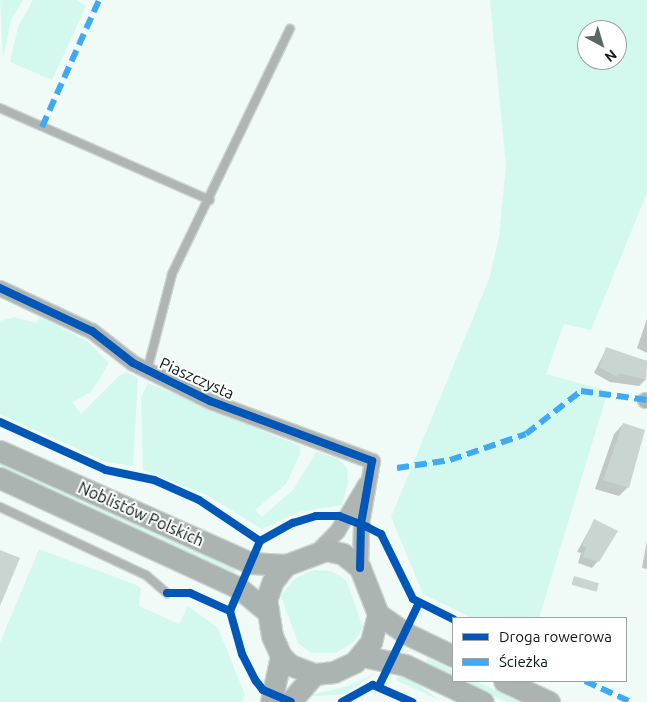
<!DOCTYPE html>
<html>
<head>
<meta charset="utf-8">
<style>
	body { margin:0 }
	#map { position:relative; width:647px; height:702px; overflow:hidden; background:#f0faf7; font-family:Ubuntu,sans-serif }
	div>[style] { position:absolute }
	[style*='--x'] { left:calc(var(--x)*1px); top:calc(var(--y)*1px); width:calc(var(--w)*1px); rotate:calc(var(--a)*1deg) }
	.green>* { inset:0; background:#d3f9ee }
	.shadow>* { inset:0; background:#0003 }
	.building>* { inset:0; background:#c8d5d1; transform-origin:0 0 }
	.roads { filter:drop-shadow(1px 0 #ccd5d2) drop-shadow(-1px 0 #ccd5d2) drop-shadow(0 1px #ccd5d2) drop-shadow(0 -1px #ccd5d2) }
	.service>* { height:8px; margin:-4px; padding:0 4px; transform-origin:4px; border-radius:4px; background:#aeb5b3 }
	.minor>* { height:15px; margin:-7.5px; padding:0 7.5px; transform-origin:7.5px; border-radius:7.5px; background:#aeb5b3 }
	.secondary>* { height:21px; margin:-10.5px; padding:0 10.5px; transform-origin:10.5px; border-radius:10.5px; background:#abb4b1 }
	.quiet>* { height:6px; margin-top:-3px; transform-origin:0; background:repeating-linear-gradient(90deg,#3fa9f5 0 12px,transparent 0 18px) }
	.cycleway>* { height:8px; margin:-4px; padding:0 4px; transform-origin:4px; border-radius:4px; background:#0057b8 }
	span { translate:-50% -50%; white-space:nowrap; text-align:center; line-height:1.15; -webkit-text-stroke:4px #fff; paint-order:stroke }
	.street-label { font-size:16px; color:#071814 }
	.legend { position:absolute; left:452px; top:617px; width:175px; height:65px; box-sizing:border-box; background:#fff; border:1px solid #9ca3a1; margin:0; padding:6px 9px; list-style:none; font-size:15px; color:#071814 }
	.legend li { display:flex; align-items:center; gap:10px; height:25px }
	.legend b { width:25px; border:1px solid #9ca3a1 }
	.north { position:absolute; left:577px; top:20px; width:50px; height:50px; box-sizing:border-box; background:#fff; border:1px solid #9ca3a1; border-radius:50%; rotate:141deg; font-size:14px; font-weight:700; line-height:20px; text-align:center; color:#071814 }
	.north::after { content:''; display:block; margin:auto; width:18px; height:22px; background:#596763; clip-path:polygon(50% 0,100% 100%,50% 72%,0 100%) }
</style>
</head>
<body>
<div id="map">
	<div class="green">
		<i style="clip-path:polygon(0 0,23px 0,11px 20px,3px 58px)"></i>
		<i style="clip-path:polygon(33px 0,77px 0,86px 6px,52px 80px,10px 62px,18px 27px)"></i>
		<i style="clip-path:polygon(evenodd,490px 0,647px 0,647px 193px,591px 330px,564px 324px,546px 374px,608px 391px,539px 618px,472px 618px,423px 594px,391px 517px,489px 279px,499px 237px,506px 166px,490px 0,587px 30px,617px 30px,617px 60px,587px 60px,587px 30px)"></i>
		<i style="clip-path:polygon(14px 317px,36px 323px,40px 317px,87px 341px,109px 363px,91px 392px,72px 402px,81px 414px,119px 376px,126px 372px,138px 378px,133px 466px,106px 462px,0 414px,0 321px)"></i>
		<i style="clip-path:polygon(148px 383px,300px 446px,300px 454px,286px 484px,255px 510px,262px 517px,294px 489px,316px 452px,337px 458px,347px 468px,348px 484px,342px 505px,299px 512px,262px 529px,207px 495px,143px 470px,141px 398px)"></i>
		<i style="clip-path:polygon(0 461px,236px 568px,234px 574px,0 467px)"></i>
		<i style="clip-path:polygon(39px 549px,134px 584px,141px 588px,139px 606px,179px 624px,188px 606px,218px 628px,245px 695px,242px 702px,0 702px,0 643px)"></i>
		<i style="clip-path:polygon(314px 570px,331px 571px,346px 580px,363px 627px,353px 643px,335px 653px,311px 653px,298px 643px,281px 596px,295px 578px)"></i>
		<i style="clip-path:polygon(428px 658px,453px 670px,453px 677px,425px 663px)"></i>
		<i style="clip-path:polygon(376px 673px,345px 694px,302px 697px,348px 686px)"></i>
		<i style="clip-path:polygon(399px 674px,416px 683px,439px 700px,396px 680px)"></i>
		<i style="clip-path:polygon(462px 681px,476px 681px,521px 702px,506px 702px)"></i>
	</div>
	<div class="shadow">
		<i style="clip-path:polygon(647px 319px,647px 353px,637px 348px)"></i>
		<i style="clip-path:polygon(606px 349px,647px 362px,645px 380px,639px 386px,610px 382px,594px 373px)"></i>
		<i style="clip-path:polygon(623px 424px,628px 487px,619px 496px,595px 489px,614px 434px)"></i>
		<i style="clip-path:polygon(594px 521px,598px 561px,592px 568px,578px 563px,581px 553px,577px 552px)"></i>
		<i style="clip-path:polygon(647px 540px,647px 569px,642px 568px)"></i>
	</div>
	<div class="building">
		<i style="clip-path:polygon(606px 347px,647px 361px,646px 380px,619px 373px,617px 377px,599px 367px)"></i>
		<i style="clip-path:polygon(623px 423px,645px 430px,629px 488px,603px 480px)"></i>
		<i style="clip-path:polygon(594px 519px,618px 531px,599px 562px,583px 557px,586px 547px,582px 546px)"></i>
		<i style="clip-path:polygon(0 550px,20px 558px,0 606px)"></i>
		<i style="left:574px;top:576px;width:26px;height:9px;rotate:16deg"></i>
	</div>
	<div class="roads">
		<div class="service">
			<i style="--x:0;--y:108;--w:229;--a:23.7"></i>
			<i style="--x:147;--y:371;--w:100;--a:-75.5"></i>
			<i style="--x:172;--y:274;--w:272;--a:-64.3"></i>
			<i style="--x:0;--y:507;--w:161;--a:25"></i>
			<i style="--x:146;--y:575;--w:28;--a:41"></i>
		</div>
		<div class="minor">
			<i style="--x:0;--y:288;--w:102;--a:25.1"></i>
			<i style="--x:92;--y:331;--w:52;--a:38"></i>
			<i style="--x:133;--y:363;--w:86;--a:26.3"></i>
			<i style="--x:210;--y:401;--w:173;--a:20.3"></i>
			<i style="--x:372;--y:461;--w:64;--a:99.9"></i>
			<i style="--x:361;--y:524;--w:44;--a:91.3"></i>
			<i style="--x:645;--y:400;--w:2;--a:0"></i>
			<i style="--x:318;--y:550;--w:27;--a:-45"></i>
			<i style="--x:337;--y:531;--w:55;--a:-59.2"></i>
		</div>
		<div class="secondary">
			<i style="--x:0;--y:451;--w:274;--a:24.1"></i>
			<i style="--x:250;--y:563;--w:36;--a:3"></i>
			<i style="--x:0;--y:478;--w:263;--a:24.7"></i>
			<i style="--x:239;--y:588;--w:35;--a:40"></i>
			<i style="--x:326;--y:550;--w:17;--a:13"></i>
			<i style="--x:343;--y:554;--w:22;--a:39"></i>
			<i style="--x:360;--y:568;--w:49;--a:68.6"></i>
			<i style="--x:378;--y:614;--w:29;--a:104"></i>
			<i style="--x:371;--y:642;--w:26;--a:129"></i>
			<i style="--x:355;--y:662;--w:23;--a:155"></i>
			<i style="--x:334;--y:672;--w:20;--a:174"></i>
			<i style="--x:314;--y:674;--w:26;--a:-159"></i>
			<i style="--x:290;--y:665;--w:13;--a:-135"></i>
			<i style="--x:281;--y:656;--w:22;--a:-114"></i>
			<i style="--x:272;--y:636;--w:36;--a:-99"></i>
			<i style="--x:266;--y:600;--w:20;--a:-70"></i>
			<i style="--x:273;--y:581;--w:21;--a:-51"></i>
			<i style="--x:286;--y:565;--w:43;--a:-20.6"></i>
			<i style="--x:378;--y:614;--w:33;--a:35"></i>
			<i style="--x:405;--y:633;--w:53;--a:25.6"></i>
			<i style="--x:362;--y:656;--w:44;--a:11.8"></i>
			<i style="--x:405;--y:665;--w:86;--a:25.4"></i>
			<i style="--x:504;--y:681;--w:50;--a:25"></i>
			<i style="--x:271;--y:702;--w:47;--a:-77.7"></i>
			<i style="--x:290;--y:702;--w:37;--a:-49"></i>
		</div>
	</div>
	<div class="quiet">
		<i style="--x:42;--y:127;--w:139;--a:-65.8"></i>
		<i style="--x:397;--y:468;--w:54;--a:-8.6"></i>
		<i style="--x:450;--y:460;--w:80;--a:-18.9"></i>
		<i style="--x:526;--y:434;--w:70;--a:-38"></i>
		<i style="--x:581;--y:391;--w:67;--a:7.8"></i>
		<i style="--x:585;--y:681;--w:51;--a:24.5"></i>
	</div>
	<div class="cycleway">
		<i style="--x:0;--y:288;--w:102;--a:25.1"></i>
		<i style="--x:92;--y:331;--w:52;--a:38"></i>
		<i style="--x:133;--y:363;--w:86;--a:26.3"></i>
		<i style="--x:210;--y:401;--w:173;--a:20.3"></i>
		<i style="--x:372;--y:461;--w:64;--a:99.9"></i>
		<i style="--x:361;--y:524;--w:44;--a:91.3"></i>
		<i style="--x:0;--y:422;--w:116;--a:24.4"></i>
		<i style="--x:106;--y:470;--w:49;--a:11.8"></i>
		<i style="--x:154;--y:480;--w:49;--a:24"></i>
		<i style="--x:199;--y:500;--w:73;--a:33.9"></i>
		<i style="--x:260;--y:541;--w:38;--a:-29"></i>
		<i style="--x:293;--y:523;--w:24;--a:-17"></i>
		<i style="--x:316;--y:516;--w:23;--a:0"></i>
		<i style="--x:339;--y:516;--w:30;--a:21"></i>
		<i style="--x:367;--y:527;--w:16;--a:27"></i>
		<i style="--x:381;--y:534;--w:72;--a:63.8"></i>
		<i style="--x:413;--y:599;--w:45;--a:26.6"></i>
		<i style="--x:260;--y:541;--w:76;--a:113.2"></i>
		<i style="--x:230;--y:611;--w:45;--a:74.4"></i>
		<i style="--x:242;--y:654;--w:30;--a:63"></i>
		<i style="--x:256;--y:681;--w:11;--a:52"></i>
		<i style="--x:263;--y:690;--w:30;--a:23"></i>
		<i style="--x:167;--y:593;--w:23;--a:0"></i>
		<i style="--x:190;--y:593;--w:44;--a:24.2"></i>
		<i style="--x:379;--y:686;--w:92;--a:-64.3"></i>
		<i style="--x:342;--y:702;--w:35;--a:-29"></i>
		<i style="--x:373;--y:685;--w:43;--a:23.6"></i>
	</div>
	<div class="street-label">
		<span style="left:197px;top:378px;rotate:24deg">Piaszczysta</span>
		<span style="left:141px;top:514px;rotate:24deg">Noblistów Polskich</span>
	</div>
	<ul class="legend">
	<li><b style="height:6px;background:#0057b8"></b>Droga rowerowa</li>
	<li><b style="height:6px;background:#3fa9f5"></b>Ścieżka</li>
	</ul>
	<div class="north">N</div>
</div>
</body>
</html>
